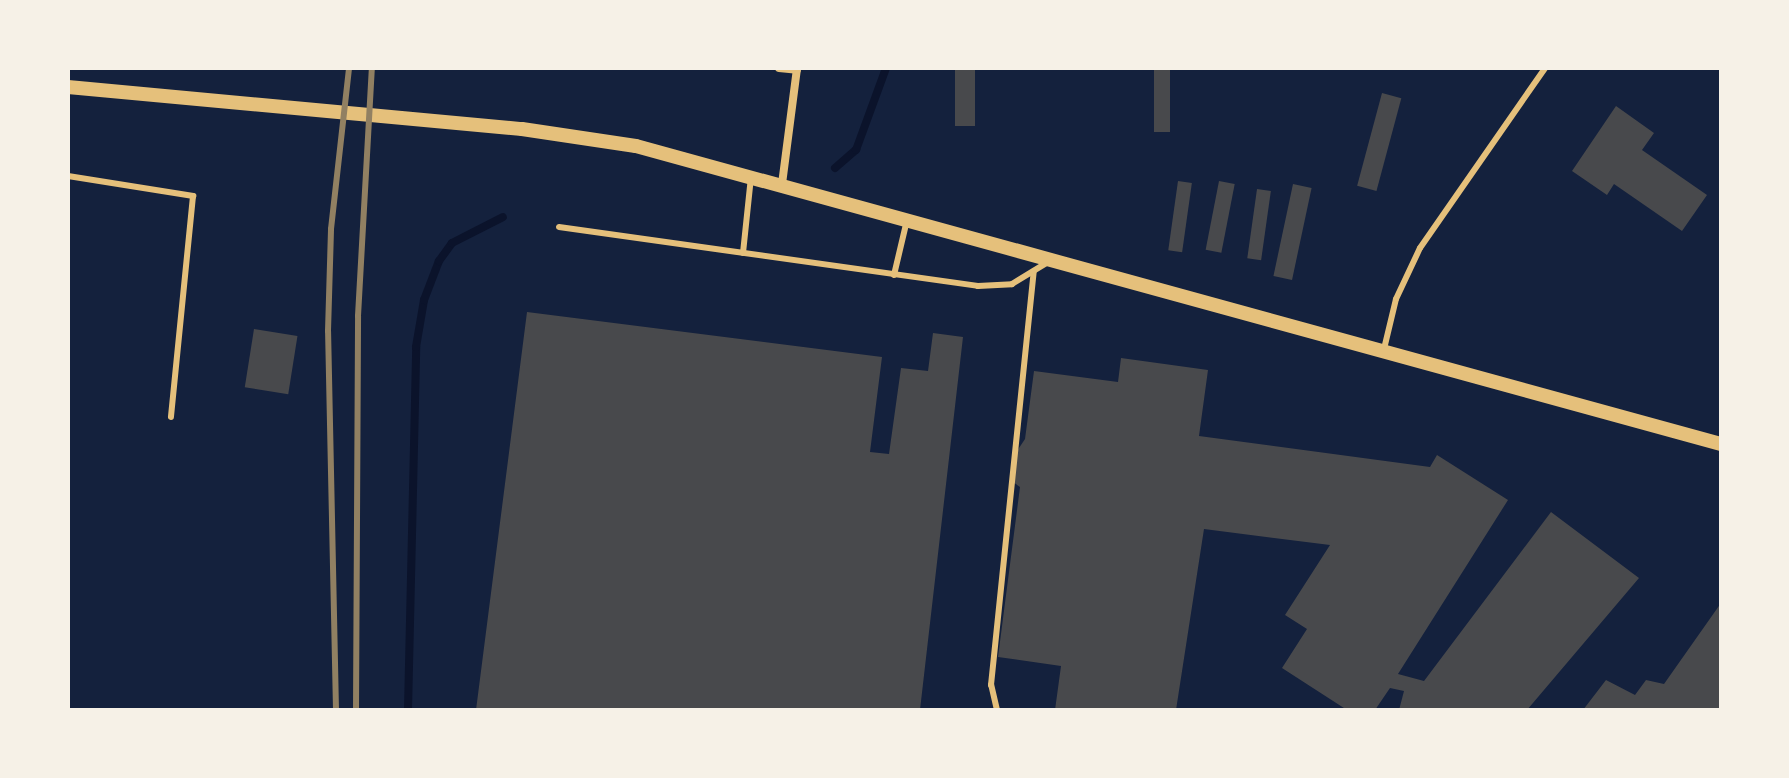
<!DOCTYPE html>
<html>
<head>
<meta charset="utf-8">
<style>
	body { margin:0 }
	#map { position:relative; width:1789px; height:778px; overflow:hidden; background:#14213d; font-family:Helvetica,sans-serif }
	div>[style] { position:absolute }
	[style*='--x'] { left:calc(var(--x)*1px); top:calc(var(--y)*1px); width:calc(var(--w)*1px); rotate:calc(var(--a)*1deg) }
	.stream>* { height:8px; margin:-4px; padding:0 4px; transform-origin:4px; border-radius:4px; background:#0b132b }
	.building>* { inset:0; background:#48494c; transform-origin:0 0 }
	.service>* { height:6px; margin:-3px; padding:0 3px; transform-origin:3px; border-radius:3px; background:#e5c07b }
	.minor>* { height:8px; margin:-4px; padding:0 4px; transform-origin:4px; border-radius:4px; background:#e5c07b }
	.tertiary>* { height:14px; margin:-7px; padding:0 7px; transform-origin:7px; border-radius:7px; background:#e5c07b }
	.rail>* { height:6px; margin:-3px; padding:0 3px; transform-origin:3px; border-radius:3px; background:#918062 }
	span { translate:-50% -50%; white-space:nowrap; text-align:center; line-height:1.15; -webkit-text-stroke:8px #f6f1e7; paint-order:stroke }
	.frame { position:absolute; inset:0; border:70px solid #f6f1e7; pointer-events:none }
</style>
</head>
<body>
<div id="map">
	<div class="stream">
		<i style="--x:835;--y:168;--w:28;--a:-41"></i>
		<i style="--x:856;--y:150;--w:87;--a:-69.9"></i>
		<i style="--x:408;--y:710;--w:363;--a:-88.7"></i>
		<i style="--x:416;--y:347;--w:48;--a:-80.3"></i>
		<i style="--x:424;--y:300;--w:42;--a:-69"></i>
		<i style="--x:439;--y:261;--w:22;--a:-54"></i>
		<i style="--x:452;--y:243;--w:57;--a:-27"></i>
	</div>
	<div class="building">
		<i style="left:955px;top:68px;width:20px;height:58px"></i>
		<i style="left:1154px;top:68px;width:16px;height:64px"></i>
		<i style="left:1382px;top:93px;width:20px;height:96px;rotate:15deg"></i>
		<i style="clip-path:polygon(1616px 106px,1654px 133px,1642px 150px,1707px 195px,1682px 231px,1614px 184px,1607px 195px,1572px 171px)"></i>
		<i style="left:1178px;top:181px;width:14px;height:70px;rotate:8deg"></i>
		<i style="left:1219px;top:181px;width:16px;height:70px;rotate:11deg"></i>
		<i style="left:1293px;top:184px;width:19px;height:94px;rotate:12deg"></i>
		<i style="left:1257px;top:189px;width:14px;height:70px;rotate:8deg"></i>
		<i style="clip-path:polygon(527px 312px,882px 357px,870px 452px,889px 454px,901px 368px,928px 371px,933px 333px,963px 337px,920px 710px,476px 710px)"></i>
		<i style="left:254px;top:329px;width:44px;height:59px;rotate:9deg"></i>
		<i style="clip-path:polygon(1121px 358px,1208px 370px,1199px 436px,1430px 467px,1437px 455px,1508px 500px,1398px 674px,1424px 681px,1551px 512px,1639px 578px,1527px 710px,1399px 710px,1404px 691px,1390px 688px,1375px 710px,1347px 710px,1282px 668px,1307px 629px,1285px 615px,1330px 545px,1204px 529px,1176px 710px,1055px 710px,1061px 666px,998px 657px,1020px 487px,1013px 482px,1017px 451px,1025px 439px,1034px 371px,1118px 382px)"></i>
		<i style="clip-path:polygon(1721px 603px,1721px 710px,1583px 710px,1606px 680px,1635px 695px,1646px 680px,1664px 684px)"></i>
	</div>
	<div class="service">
		<i style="--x:68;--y:176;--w:127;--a:9.1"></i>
		<i style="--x:193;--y:196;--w:222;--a:95.7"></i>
		<i style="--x:559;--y:227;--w:423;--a:8"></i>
		<i style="--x:978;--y:286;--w:34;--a:-3"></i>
		<i style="--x:1012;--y:284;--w:42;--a:-31.4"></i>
		<i style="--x:743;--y:253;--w:76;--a:-84"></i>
		<i style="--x:894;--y:275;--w:57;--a:-76.7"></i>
		<i style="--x:1384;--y:349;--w:51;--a:-76.5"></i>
		<i style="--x:1396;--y:299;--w:56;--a:-64.8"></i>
		<i style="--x:1420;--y:248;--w:219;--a:-55.2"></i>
		<i style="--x:997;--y:710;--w:26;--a:-103"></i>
		<i style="--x:991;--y:685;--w:416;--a:-84.1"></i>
	</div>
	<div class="minor">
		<i style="--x:779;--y:68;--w:18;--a:6"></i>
		<i style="--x:782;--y:184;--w:117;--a:-82.6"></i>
	</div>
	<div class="tertiary">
		<i style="--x:68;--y:87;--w:456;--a:5.3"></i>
		<i style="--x:522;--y:129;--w:115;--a:8.5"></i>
		<i style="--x:636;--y:146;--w:1125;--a:15.36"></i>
	</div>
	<div class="rail">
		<i style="--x:336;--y:710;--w:379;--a:-91.2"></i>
		<i style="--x:328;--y:331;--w:102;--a:-88.3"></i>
		<i style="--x:331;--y:229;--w:162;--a:-83.6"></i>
		<i style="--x:356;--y:710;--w:394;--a:-89.7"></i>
		<i style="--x:358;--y:316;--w:248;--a:-86.8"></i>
	</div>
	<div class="frame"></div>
</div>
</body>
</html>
